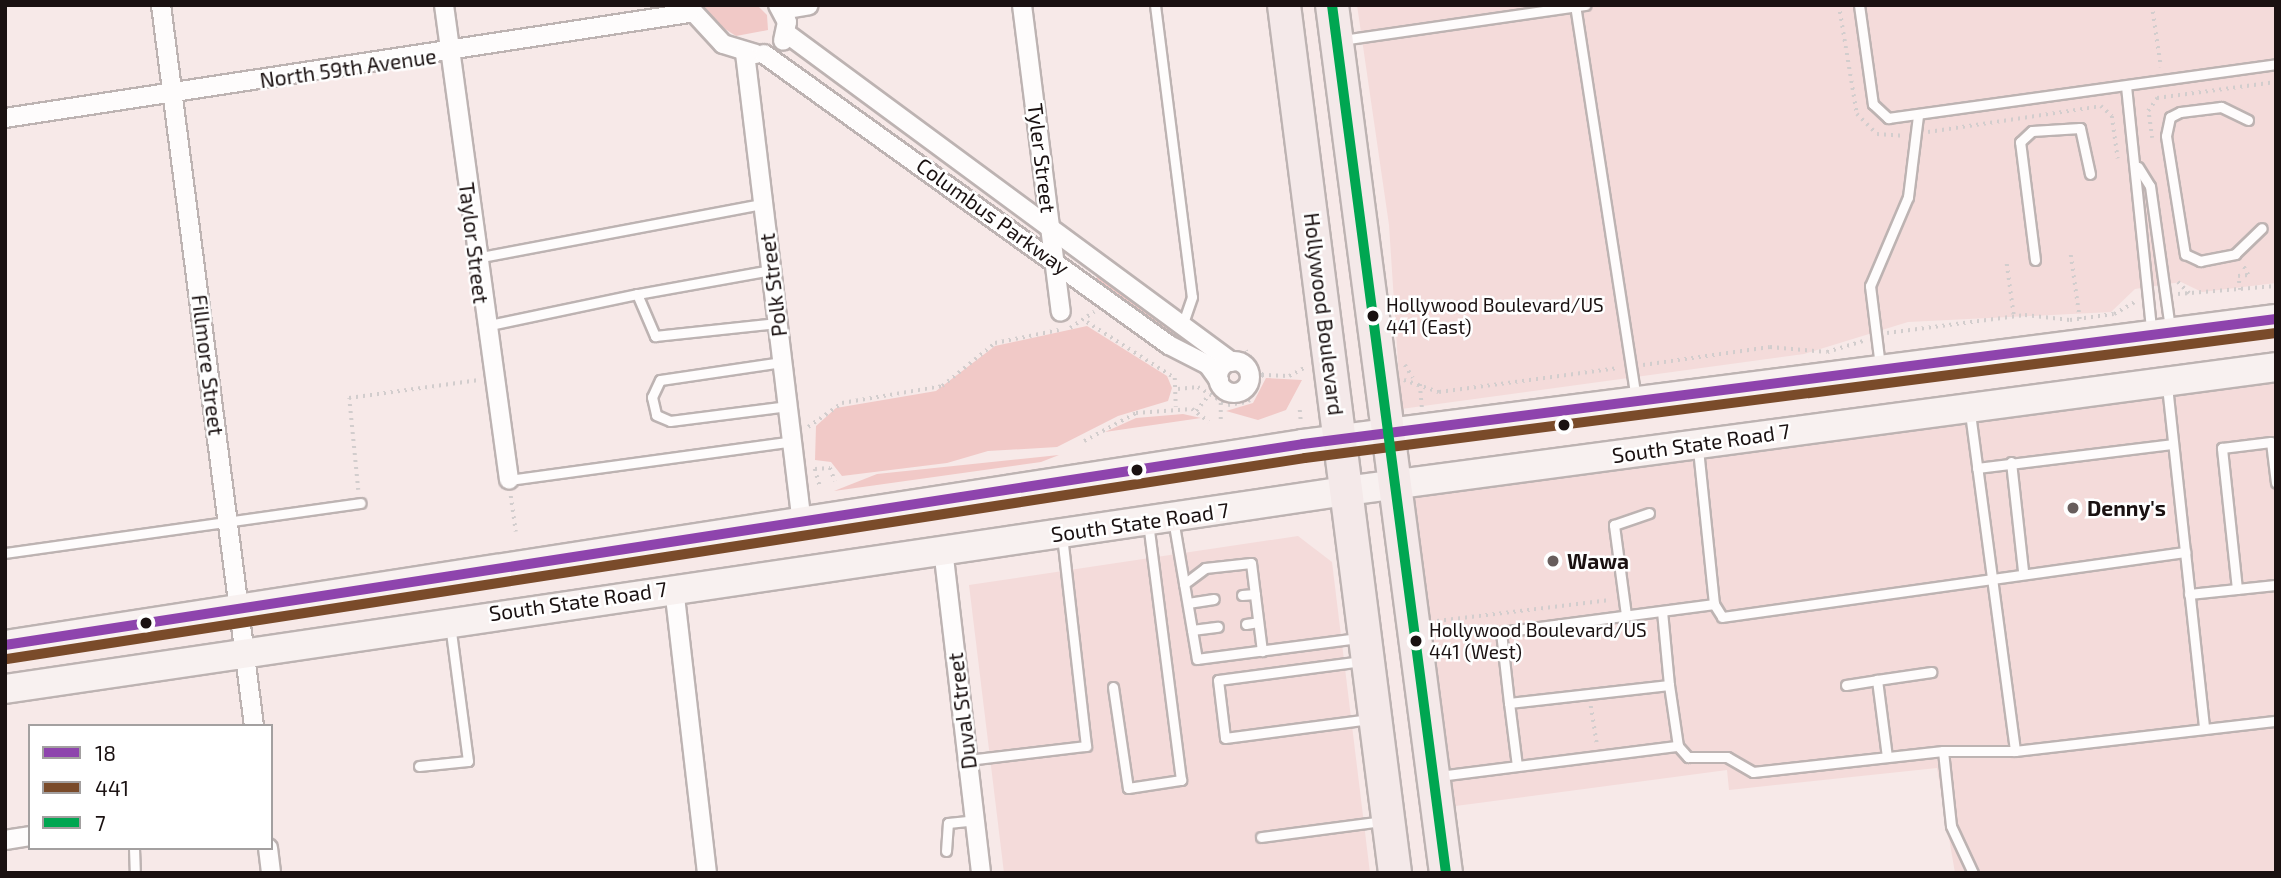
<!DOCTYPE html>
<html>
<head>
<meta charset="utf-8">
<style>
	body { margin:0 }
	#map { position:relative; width:2281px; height:878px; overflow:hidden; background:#f7e9e8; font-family:"Exo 2",sans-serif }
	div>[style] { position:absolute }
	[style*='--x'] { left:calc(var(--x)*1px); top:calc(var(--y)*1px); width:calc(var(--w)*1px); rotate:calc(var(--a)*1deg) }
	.built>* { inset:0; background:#f4dbda }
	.green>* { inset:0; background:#f1c9c7 }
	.path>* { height:3.5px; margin-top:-1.75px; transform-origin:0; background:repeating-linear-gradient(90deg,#d2cdcd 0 2px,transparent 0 7px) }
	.roads { filter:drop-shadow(2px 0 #bdb3b2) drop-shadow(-2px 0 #bdb3b2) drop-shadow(0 2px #bdb3b2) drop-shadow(0 -2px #bdb3b2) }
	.lane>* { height:9px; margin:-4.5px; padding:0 4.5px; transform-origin:4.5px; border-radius:4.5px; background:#fefcfc }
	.street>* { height:18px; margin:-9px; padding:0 9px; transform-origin:9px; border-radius:9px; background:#fefcfc }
	.street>.ring { margin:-9px; padding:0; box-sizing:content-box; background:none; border:18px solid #fefcfc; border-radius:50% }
	.primary>* { height:28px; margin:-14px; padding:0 14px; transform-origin:14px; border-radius:14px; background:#f8f1f0 }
	.highway>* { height:32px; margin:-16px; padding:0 16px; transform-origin:16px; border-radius:16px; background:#f4e9e9 }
	.bus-1>* { height:10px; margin:-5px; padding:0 5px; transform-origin:5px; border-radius:5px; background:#8e44ad }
	.bus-2>* { height:10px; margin:-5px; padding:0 5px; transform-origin:5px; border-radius:5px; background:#7a4b2a }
	.bus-3>* { height:10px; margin:-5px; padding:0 5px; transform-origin:5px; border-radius:5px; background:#00a651 }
	.dots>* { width:19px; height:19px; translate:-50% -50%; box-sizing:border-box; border:4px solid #fff; border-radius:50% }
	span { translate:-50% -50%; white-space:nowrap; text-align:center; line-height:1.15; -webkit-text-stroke:5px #fff; paint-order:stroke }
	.bus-label { font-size:19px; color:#1a1111 }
	.left { translate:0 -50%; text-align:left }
	.street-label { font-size:21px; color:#1a1111 }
	.poi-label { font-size:21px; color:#1a1111; font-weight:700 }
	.frame { position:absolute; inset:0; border:7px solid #1a1111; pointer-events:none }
	.legend { position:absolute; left:28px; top:724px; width:245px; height:126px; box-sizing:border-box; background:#fff; border:2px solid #a3a0a0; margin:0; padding:9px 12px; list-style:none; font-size:21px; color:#1a1111 }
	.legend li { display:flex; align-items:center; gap:14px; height:35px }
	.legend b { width:35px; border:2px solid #a3a0a0 }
</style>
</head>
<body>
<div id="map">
	<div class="built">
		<i style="clip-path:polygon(1357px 5px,2276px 5px,2276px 283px,2202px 292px,2181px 282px,2135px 289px,2111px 312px,1908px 322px,1804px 354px,1401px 409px,1389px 225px)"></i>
		<i style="clip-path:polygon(2276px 382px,2276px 873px,1955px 873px,1937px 768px,1729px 790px,1727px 770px,1448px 807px,1408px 483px)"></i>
		<i style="clip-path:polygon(1298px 536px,1332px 562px,1370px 873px,1004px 873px,969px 585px)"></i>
	</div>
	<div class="green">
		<i style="clip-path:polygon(704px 5px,757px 5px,767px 15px,768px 30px,736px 36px,711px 20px)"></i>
		<i style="clip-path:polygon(1098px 275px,1183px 337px,1183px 343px,1095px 282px)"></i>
		<i style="clip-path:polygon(1087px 326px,1167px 376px,1172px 388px,1168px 401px,1118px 416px,1057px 447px,988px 451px,947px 463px,842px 476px,831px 462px,815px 460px,816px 426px,836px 408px,936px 391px,995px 346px)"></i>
		<i style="clip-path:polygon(1266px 378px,1302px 380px,1286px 410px,1258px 420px,1226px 411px,1253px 403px)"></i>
		<i style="clip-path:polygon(1183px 414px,1201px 418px,1105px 432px,1136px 418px)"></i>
		<i style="clip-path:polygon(1059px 455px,1041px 462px,834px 491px,877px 474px)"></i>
	</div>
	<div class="path">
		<i style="--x:1839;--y:5;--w:110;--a:80.6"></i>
		<i style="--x:1857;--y:114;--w:28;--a:45"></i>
		<i style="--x:1877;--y:134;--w:26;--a:4"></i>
		<i style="--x:2152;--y:5;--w:63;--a:81.7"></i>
		<i style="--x:1928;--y:132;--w:175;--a:-8.5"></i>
		<i style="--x:2101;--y:106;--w:15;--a:42"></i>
		<i style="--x:2112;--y:116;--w:43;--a:82.1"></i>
		<i style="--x:2152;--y:138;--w:27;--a:-98"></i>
		<i style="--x:2148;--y:111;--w:16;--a:-55"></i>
		<i style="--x:2157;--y:98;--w:120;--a:-7.7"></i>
		<i style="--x:2071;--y:255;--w:65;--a:82"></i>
		<i style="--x:2007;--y:264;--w:52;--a:82.3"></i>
		<i style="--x:2178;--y:282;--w:16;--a:45"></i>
		<i style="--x:2240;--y:290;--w:14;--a:-98"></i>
		<i style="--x:2238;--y:276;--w:10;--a:-6"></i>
		<i style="--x:2248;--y:275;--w:10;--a:-119"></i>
		<i style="--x:2178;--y:294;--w:98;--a:-4.7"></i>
		<i style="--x:1087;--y:322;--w:104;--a:32.5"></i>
		<i style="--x:1175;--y:378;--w:29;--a:88"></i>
		<i style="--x:1070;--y:328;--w:29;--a:-34"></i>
		<i style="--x:1887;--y:333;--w:139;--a:-7.4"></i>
		<i style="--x:2025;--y:315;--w:45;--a:6.3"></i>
		<i style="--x:2070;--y:320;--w:44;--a:-7.8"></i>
		<i style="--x:2114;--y:314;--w:24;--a:-30"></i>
		<i style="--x:1405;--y:365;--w:15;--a:58"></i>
		<i style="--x:1643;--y:365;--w:128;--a:-8.1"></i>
		<i style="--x:1770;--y:347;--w:57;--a:5"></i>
		<i style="--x:1827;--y:352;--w:39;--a:-17"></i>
		<i style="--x:1262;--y:375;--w:27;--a:2"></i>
		<i style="--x:1289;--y:376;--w:19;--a:-28"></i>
		<i style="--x:1404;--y:380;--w:37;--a:19"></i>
		<i style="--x:1439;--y:392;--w:181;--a:-7.6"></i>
		<i style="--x:1420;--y:384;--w:24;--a:85"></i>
		<i style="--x:1178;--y:389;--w:20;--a:-6"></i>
		<i style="--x:1198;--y:387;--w:35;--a:31"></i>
		<i style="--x:1228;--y:405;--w:20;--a:-9"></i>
		<i style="--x:1248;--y:402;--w:30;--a:-63"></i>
		<i style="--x:1262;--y:375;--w:29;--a:-124"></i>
		<i style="--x:1221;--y:403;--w:18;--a:90"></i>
		<i style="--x:1300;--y:410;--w:11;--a:85"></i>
		<i style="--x:1196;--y:411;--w:21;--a:-51"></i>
		<i style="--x:808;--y:427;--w:42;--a:-35.2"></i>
		<i style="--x:842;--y:403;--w:101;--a:-9.6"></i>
		<i style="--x:942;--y:386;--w:68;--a:-39.1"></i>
		<i style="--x:995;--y:343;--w:65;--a:-11.5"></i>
		<i style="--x:1084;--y:441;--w:59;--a:-28.3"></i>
		<i style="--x:1136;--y:413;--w:56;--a:-4.1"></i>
		<i style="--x:1192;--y:409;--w:21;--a:37"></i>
		<i style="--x:815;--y:469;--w:19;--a:74"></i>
		<i style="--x:815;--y:469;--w:15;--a:-4"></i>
		<i style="--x:830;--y:468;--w:14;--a:69"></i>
		<i style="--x:358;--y:490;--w:92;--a:-95.6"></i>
		<i style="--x:349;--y:398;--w:131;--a:-7.9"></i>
		<i style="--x:511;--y:496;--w:36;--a:82"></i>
		<i style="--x:1437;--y:621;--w:174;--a:-6.9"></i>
		<i style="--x:1591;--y:706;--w:37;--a:81"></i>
	</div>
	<div class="roads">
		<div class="lane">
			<i style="--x:1155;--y:5;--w:294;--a:82.8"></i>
			<i style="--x:1192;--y:297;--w:31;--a:109"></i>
			<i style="--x:1575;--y:5;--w:398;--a:81.2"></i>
			<i style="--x:1859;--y:5;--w:100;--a:82"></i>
			<i style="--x:1873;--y:104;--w:21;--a:43"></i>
			<i style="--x:1888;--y:118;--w:392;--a:-7.9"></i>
			<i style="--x:1342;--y:40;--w:246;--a:-8.2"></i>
			<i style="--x:2126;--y:86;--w:245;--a:84.1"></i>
			<i style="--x:2248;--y:120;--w:30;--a:-154"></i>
			<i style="--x:2221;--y:107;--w:41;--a:173"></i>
			<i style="--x:2180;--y:112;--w:11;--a:153"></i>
			<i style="--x:2170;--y:117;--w:19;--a:102"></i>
			<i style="--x:2166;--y:136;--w:120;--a:80.9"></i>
			<i style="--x:2185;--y:254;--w:17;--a:25"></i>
			<i style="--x:2200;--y:261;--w:36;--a:-11"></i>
			<i style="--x:2235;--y:254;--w:37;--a:-44"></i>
			<i style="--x:2138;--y:167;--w:22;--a:58"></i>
			<i style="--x:2150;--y:186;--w:143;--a:82"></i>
			<i style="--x:476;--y:258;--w:292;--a:-10.7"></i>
			<i style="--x:2035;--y:260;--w:119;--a:-97.2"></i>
			<i style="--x:2020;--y:142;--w:16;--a:-43"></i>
			<i style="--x:2032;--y:131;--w:48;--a:-3.6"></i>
			<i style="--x:2080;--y:128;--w:47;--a:77.7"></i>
			<i style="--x:771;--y:270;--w:136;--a:169.8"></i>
			<i style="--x:637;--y:294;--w:46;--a:66.8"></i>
			<i style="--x:655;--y:336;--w:123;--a:-6.1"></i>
			<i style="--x:485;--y:326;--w:155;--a:-11.9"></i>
			<i style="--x:782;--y:362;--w:123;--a:171.6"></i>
			<i style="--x:660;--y:380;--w:19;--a:115"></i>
			<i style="--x:652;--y:397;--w:18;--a:77"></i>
			<i style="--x:656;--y:415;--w:15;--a:23"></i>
			<i style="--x:670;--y:421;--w:119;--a:-7.2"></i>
			<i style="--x:1880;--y:366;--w:81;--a:-97.1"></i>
			<i style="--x:1870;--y:286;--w:97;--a:-66.9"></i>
			<i style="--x:1908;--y:197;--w:82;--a:-83"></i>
			<i style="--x:2167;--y:386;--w:345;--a:83.8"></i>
			<i style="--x:1970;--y:413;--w:341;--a:82.4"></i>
			<i style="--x:2015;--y:751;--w:263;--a:-6.6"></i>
			<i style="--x:1698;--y:449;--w:156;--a:84.1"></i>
			<i style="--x:2011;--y:462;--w:110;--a:83.7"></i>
			<i style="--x:1977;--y:468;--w:196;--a:-7"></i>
			<i style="--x:509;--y:480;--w:286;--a:-7.8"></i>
			<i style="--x:1173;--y:519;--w:142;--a:80.3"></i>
			<i style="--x:1197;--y:659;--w:162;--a:-7.4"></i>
			<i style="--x:5;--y:553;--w:359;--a:-8"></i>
			<i style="--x:1184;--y:584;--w:26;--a:-37"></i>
			<i style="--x:1205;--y:568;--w:46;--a:-6.2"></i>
			<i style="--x:1251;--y:563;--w:89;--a:82.9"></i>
			<i style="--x:2237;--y:589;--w:142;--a:-96.1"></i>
			<i style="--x:2222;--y:448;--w:49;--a:-7"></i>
			<i style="--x:2271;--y:442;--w:41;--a:83"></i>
			<i style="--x:2189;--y:594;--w:87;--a:-5.9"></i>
			<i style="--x:1242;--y:595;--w:13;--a:-4"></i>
			<i style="--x:1188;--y:603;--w:26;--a:-9"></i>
			<i style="--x:1662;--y:611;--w:74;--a:84.6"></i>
			<i style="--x:1626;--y:615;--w:91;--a:-97.6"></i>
			<i style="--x:1614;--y:525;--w:37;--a:-19"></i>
			<i style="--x:1246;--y:624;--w:12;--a:-9"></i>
			<i style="--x:1192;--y:630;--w:26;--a:-7"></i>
			<i style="--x:1362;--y:661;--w:145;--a:172.5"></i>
			<i style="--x:1218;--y:680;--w:58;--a:83.1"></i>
			<i style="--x:1225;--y:738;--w:146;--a:-7.5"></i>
			<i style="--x:1846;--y:685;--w:31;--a:-9"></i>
			<i style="--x:1113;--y:687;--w:102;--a:81.6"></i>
			<i style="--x:1128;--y:788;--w:54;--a:-8.6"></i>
			<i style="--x:1181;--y:780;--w:258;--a:-97.3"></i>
			<i style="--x:1509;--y:703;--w:71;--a:-96.4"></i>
			<i style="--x:1501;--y:632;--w:215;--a:-7.5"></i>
			<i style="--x:1714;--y:604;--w:15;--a:58"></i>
			<i style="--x:1722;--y:617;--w:468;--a:-8"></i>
			<i style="--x:1943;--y:751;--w:75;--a:83.9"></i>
			<i style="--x:1951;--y:826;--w:52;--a:64.9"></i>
			<i style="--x:1887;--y:757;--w:78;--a:-97.4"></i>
			<i style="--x:1877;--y:680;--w:55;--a:-8.4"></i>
			<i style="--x:968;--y:760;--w:119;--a:-6.8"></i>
			<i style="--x:1086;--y:746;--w:211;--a:-96.5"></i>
			<i style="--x:419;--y:766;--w:49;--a:-5.8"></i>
			<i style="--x:468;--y:761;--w:137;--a:-97.5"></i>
			<i style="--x:1517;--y:766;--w:64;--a:-97.2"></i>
			<i style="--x:1509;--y:703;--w:161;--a:-6.4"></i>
			<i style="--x:1669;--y:685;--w:62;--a:81.6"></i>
			<i style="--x:1678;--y:746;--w:15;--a:48"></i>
			<i style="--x:1688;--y:757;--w:39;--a:0"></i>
			<i style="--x:1727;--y:757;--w:30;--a:30"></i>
			<i style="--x:1753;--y:772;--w:191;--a:-6.3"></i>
			<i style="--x:1943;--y:751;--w:72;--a:0"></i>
			<i style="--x:1439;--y:776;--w:241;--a:-7.2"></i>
			<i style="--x:1261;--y:837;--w:123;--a:-7.5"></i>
			<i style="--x:134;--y:848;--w:25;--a:88"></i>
			<i style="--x:946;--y:851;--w:28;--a:-86"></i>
			<i style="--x:948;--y:823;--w:27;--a:-6"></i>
		</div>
		<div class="street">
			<i style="--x:161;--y:5;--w:727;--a:82.65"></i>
			<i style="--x:444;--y:5;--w:479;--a:82.2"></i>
			<i style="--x:687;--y:5;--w:53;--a:47.3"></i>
			<i style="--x:723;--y:44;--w:34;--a:17"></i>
			<i style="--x:778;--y:5;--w:19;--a:62"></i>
			<i style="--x:787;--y:22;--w:19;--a:102"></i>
			<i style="--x:1022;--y:5;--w:309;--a:82.8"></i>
			<i style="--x:782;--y:10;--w:27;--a:-10"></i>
			<i style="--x:786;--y:33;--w:554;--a:36.42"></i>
			<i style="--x:745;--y:53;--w:467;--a:83.1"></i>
			<i style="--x:764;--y:54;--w:499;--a:35.7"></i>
			<i style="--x:1169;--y:345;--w:44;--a:27.1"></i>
			<i style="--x:1208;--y:365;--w:19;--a:54"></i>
			<i style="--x:5;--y:118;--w:692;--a:-8.73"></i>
			<i class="ring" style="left:1218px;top:361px;width:14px;height:14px"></i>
			<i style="--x:943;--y:549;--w:326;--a:83.3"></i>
			<i style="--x:674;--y:588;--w:287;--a:83.4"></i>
			<i style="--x:5;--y:840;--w:25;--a:-9"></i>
			<i style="--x:268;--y:848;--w:25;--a:83"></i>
		</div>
		<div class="primary">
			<i style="--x:5;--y:645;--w:1313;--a:-8.8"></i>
			<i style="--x:1303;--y:444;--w:981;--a:-7.32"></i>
			<i style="--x:5;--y:689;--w:1356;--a:-8.4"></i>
			<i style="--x:1346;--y:491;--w:938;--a:-7.59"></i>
		</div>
		<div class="highway">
			<i style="--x:1284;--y:5;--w:875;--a:82.71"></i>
			<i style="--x:1332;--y:5;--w:875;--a:82.52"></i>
		</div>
	</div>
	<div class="bus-1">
		<i style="--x:5;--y:645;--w:1313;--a:-8.8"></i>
		<i style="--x:1303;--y:444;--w:981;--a:-7.32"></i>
	</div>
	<div class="bus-2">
		<i style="--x:7;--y:659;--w:1313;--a:-8.8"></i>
		<i style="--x:1305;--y:458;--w:979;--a:-7.34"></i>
	</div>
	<div class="bus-3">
		<i style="--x:1332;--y:5;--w:875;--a:82.52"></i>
	</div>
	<div class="dots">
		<i style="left:1373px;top:316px;background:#1a1111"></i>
		<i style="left:1564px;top:425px;background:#1a1111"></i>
		<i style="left:1137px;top:470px;background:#1a1111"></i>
		<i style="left:2073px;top:508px;background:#675d5c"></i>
		<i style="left:1553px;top:561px;background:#675d5c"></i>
		<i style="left:146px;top:623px;background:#1a1111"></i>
		<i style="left:1416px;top:641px;background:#1a1111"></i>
	</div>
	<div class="bus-label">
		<span class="left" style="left:1386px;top:316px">Hollywood Boulevard/US<br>441 (East)</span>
		<span class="left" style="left:1429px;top:641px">Hollywood Boulevard/US<br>441 (West)</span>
	</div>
	<div class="street-label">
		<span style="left:348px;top:68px;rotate:-8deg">North 59th Avenue</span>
		<span style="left:1042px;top:158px;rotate:83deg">Tyler Street</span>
		<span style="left:993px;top:216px;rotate:36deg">Columbus Parkway</span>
		<span style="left:474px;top:243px;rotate:83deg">Taylor Street</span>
		<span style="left:773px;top:285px;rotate:-97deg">Polk Street</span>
		<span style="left:1324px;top:314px;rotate:83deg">Hollywood Boulevard</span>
		<span style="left:208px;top:365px;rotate:83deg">Fillmore Street</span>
		<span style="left:1701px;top:443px;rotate:-8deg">South State Road 7</span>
		<span style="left:1140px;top:522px;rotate:-8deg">South State Road 7</span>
		<span style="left:578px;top:601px;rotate:-8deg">South State Road 7</span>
		<span style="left:962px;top:711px;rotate:-97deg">Duval Street</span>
	</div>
	<div class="poi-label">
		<span class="left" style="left:2087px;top:508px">Denny's</span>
		<span class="left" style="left:1567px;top:561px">Wawa</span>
	</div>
	<div class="frame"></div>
	<ul class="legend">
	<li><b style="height:9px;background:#8e44ad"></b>18</li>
	<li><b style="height:9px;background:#7a4b2a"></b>441</li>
	<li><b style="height:9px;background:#00a651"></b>7</li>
	</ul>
</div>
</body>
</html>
